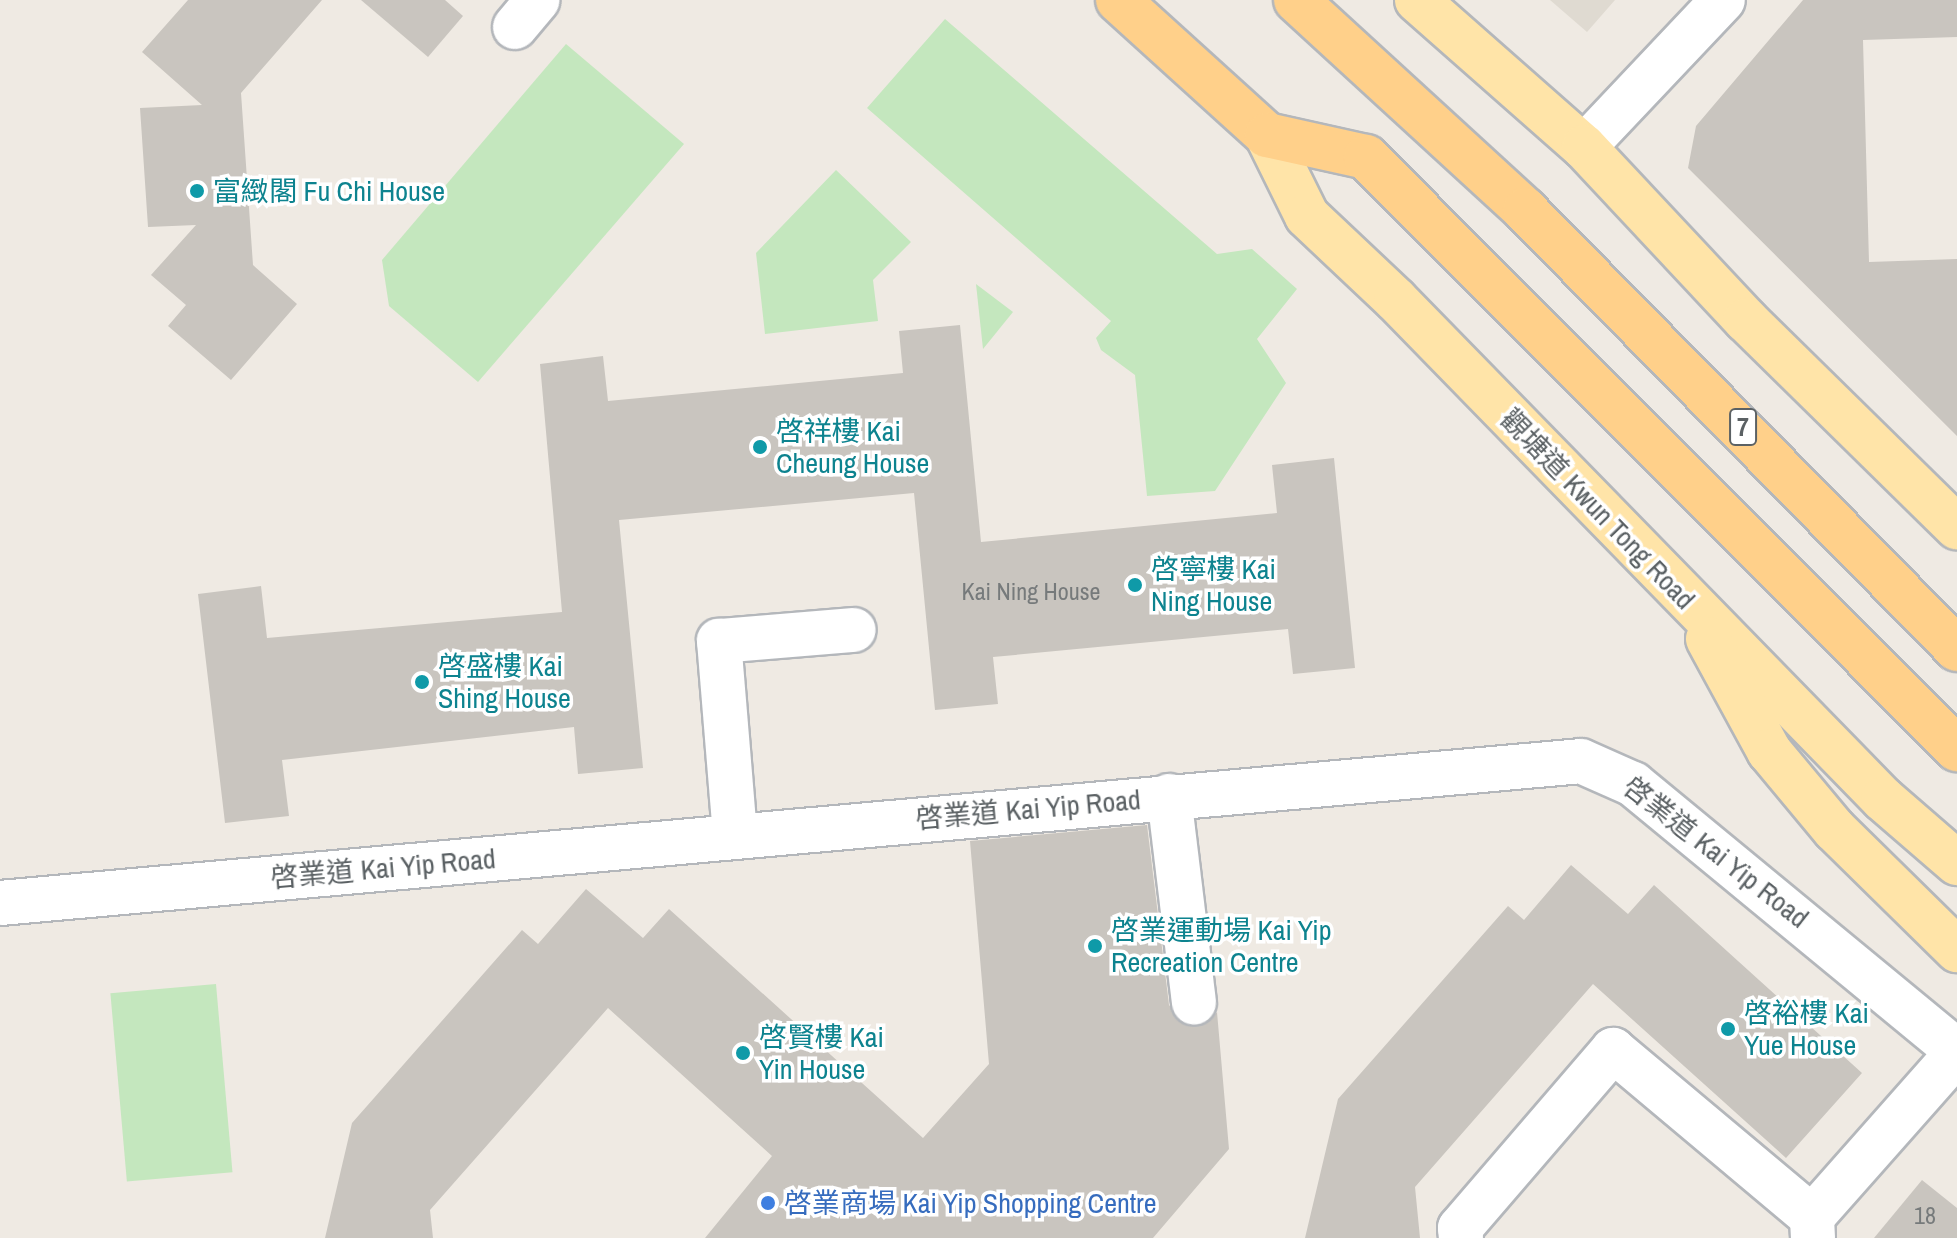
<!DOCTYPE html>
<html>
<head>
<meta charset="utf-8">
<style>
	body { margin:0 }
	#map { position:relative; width:1957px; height:1238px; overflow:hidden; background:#efeae3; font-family:"Archivo Narrow","Noto Sans TC",sans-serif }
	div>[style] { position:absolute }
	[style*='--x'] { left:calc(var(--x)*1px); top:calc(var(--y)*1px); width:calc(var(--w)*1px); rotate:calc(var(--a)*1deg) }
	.education>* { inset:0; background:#dfdad1 }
	.green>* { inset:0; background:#c4e7be; transform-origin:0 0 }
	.building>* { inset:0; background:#c9c5bf }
	.roads { filter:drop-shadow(2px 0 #b4b7bb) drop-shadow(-2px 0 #b4b7bb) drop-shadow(0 2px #b4b7bb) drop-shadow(0 -2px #b4b7bb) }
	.minor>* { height:44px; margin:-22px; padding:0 22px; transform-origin:22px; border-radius:22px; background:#fff }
	.major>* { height:44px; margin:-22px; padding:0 22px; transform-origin:22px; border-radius:22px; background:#ffe4a8 }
	.highway>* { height:44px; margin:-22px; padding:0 22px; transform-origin:22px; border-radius:22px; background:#ffd08a }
	.dots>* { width:22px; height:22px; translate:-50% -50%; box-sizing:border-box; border:4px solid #fff; border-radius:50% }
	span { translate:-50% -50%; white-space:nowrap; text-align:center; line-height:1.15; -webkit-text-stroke:7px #fff; paint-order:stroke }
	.number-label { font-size:24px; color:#767a7b }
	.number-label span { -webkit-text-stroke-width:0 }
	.shield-label span { padding:2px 6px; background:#fff; border:2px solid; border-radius:6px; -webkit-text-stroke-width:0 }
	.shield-label { font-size:26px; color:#5b6164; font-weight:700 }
	.culture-label { font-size:28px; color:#0d838f }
	.left { translate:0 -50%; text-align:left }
	.street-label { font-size:28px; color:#5b6164 }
	.shop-label { font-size:28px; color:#366cbe }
</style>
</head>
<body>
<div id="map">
	<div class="education">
		<i style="clip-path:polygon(1550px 0,1615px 0,1587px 32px)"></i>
	</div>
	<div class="green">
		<i style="clip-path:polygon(945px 19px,1217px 254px,1252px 249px,1297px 289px,1257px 339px,1286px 383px,1215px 491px,1147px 496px,1135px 375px,1101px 350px,1096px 338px,1111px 321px,867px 108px)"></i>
		<i style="clip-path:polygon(566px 44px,684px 144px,478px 382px,389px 306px,382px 260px)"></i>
		<i style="clip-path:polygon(836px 170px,911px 242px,873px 280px,878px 321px,765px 334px,756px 253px)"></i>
		<i style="clip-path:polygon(976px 284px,1013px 312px,983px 349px)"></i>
		<i style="left:216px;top:984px;width:189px;height:106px;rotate:85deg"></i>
	</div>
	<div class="building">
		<i style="clip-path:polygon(188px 0,322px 0,241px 93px,253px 265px,297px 304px,231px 380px,168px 326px,186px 305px,151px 275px,196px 225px,148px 227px,140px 108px,202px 105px,142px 52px)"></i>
		<i style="clip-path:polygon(361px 0,445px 0,463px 16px,428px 57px)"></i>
		<i style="clip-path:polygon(1803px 0,1957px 0,1957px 37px,1863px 40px,1869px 262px,1957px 259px,1957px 436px,1688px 168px,1696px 126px)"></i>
		<i style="clip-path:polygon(960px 325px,981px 542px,1277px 513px,1272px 465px,1334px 458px,1355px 668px,1293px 674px,1288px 629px,993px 657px,998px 704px,935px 710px,914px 493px,619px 520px,643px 768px,578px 774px,574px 727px,282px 760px,289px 816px,225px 823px,198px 594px,261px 586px,267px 638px,562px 612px,540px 364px,603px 356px,608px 401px,903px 373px,899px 331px)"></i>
		<i style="clip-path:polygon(1147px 825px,1169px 1005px,1185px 1025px,1208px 1022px,1217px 1012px,1229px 1149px,1153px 1238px,705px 1238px,772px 1156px,608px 1008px,430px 1210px,433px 1238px,325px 1238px,352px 1123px,522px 930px,538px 944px,586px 889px,643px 938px,669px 909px,923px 1138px,989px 1064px,970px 841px)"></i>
		<i style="clip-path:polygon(1571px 865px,1628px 914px,1654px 885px,1862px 1073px,1786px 1158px,1593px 984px,1415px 1187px,1420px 1238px,1305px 1238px,1338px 1099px,1508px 906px,1524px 920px)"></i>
		<i style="clip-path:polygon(1922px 1180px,1957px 1208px,1957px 1238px,1874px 1238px)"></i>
	</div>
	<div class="roads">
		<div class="minor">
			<i style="--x:515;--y:27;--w:35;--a:-50"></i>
			<i style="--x:1584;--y:147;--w:202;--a:-46.6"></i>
			<i style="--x:1169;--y:796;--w:208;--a:83.1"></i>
			<i style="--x:735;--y:835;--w:195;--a:-94.7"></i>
			<i style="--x:719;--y:641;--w:135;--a:-4.7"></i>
			<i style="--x:0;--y:903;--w:1587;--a:-5.13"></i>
			<i style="--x:1581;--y:761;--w:57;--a:23.9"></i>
			<i style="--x:1633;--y:784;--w:420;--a:39.5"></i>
			<i style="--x:1461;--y:1238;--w:10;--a:-96"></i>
			<i style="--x:1460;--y:1228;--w:235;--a:-49.3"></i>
			<i style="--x:1613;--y:1050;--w:260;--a:40"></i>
			<i style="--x:1813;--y:1238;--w:21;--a:-93"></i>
			<i style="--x:1812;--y:1217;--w:219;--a:-48.5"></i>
		</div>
		<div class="major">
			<i style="--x:1417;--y:0;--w:222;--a:41.4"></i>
			<i style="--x:1584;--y:147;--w:237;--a:46.9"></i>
			<i style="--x:1746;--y:320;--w:296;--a:44.5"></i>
			<i style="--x:1267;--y:135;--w:90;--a:63.7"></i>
			<i style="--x:1307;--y:216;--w:122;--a:43.3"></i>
			<i style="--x:1396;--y:300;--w:697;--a:45.7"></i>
			<i style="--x:1883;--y:799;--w:98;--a:40.9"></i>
			<i style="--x:1708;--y:639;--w:128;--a:61.4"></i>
			<i style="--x:1769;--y:751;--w:102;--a:50.2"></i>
			<i style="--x:1834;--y:829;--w:173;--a:44.5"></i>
		</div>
		<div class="highway">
			<i style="--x:1118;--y:0;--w:201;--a:42.2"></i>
			<i style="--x:1267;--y:135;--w:101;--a:12.5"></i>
			<i style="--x:1366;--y:157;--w:837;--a:45.05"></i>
			<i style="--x:1296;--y:0;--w:311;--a:42.5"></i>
			<i style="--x:1525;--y:210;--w:616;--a:45.46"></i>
		</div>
	</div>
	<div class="dots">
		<i style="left:197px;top:191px;background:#0f9aa8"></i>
		<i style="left:760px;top:447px;background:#0f9aa8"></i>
		<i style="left:1135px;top:585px;background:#0f9aa8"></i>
		<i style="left:422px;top:682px;background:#0f9aa8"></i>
		<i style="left:1095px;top:946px;background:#0f9aa8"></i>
		<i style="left:1728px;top:1029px;background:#0f9aa8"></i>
		<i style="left:743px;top:1053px;background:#0f9aa8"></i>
		<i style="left:768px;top:1203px;background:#3f7fe0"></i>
	</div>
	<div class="number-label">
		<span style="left:1031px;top:592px">Kai Ning House</span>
		<span style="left:1925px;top:1216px">18</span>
	</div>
	<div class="shield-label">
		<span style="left:1743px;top:427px">7</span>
	</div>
	<div class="culture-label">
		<span class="left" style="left:213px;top:191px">富緻閣 Fu Chi House</span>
		<span class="left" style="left:776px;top:447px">啓祥樓 Kai<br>Cheung House</span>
		<span class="left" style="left:1151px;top:585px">啓寧樓 Kai<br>Ning House</span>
		<span class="left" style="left:438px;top:682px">啓盛樓 Kai<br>Shing House</span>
		<span class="left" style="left:1111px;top:946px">啓業運動場 Kai Yip<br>Recreation Centre</span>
		<span class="left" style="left:1744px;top:1029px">啓裕樓 Kai<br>Yue House</span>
		<span class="left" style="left:759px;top:1053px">啓賢樓 Kai<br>Yin House</span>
	</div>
	<div class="street-label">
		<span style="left:1598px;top:509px;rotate:46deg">觀塘道 Kwun Tong Road</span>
		<span style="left:1028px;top:809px;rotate:-5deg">啓業道 Kai Yip Road</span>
		<span style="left:1716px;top:852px;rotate:38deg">啓業道 Kai Yip Road</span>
		<span style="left:383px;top:868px;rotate:-5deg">啓業道 Kai Yip Road</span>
	</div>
	<div class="shop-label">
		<span class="left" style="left:784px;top:1203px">啓業商場 Kai Yip Shopping Centre</span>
	</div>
</div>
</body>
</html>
